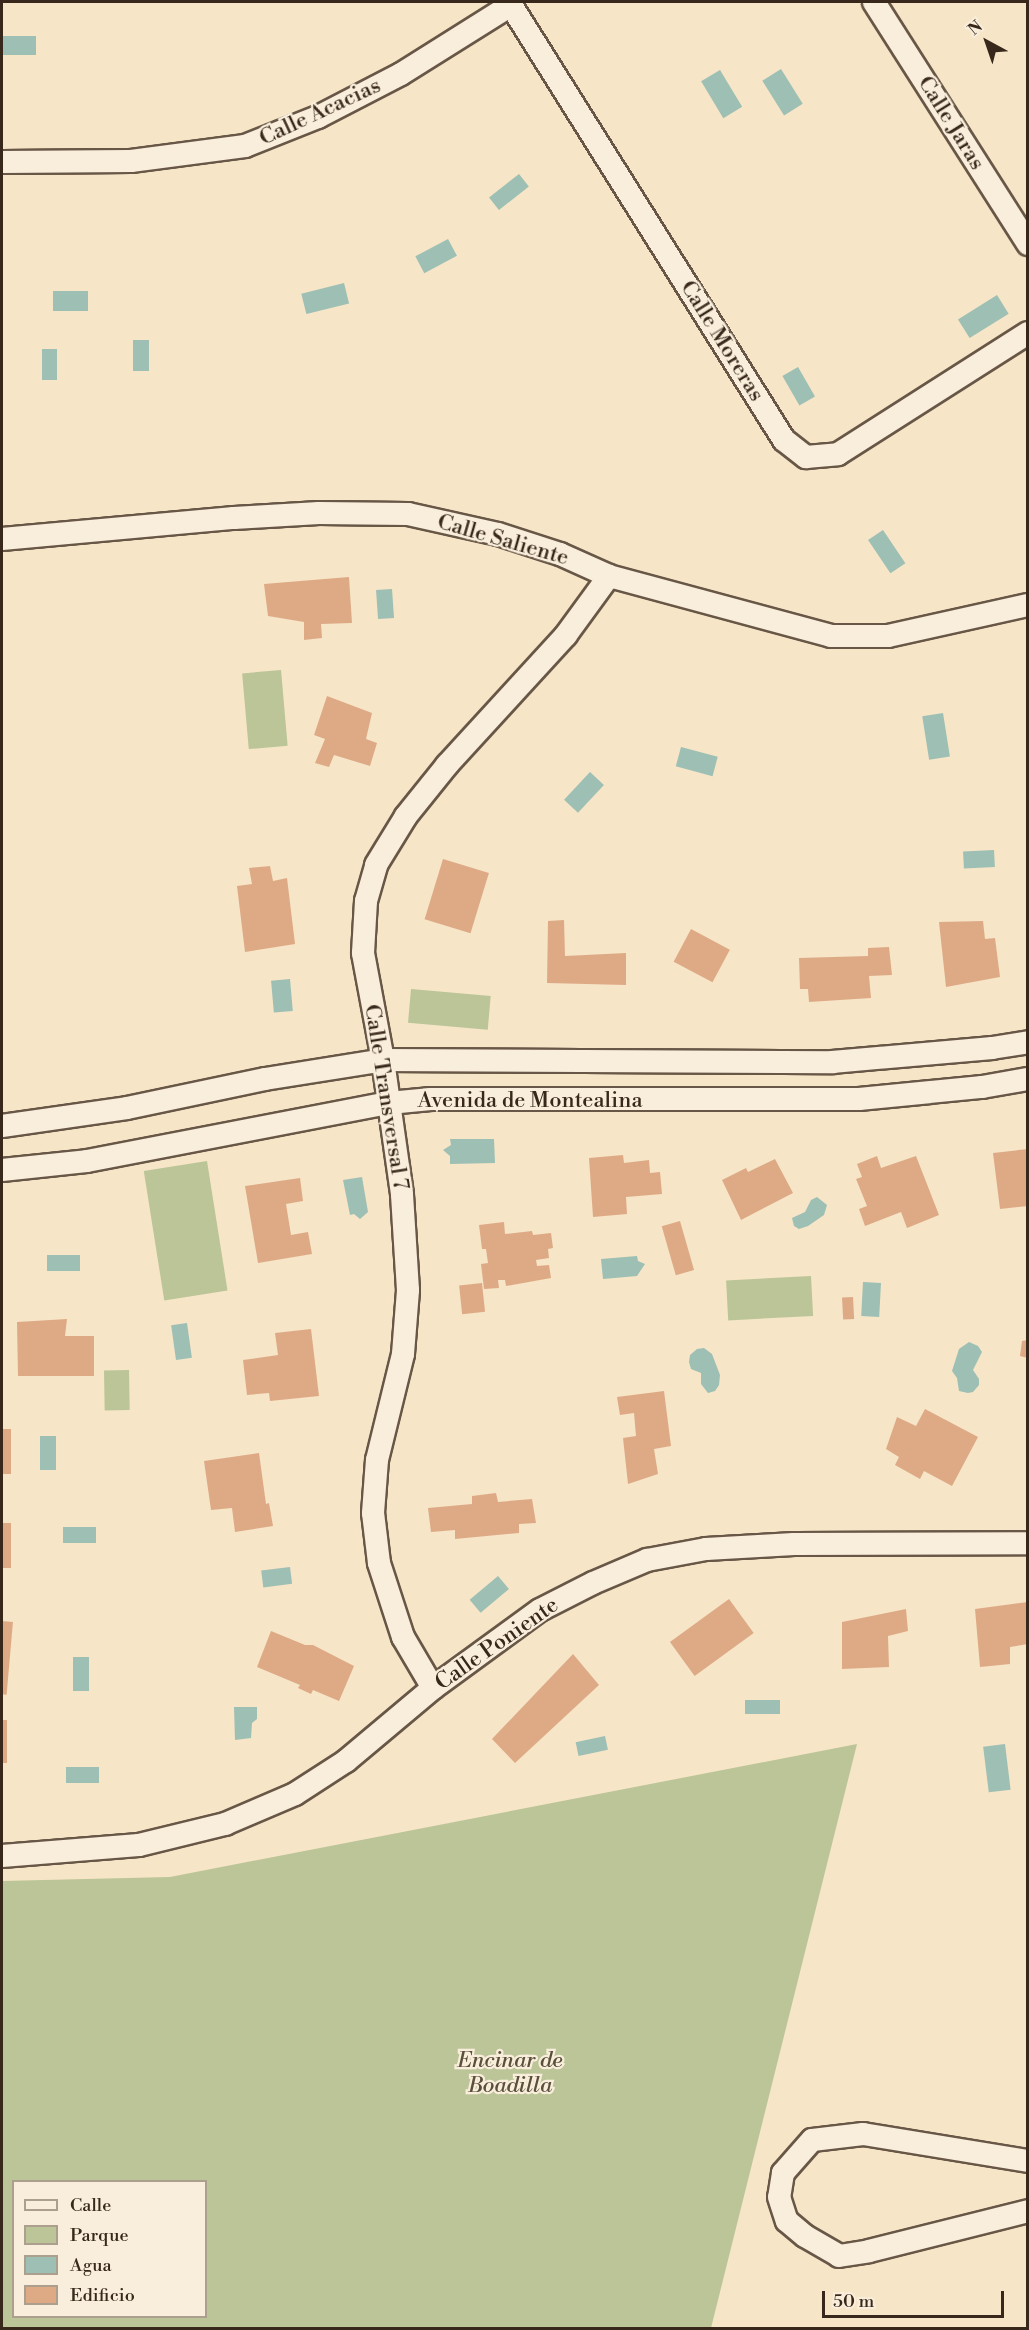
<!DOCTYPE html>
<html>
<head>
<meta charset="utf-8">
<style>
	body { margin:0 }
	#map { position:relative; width:1029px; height:2330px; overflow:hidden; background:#f6e5c7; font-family:"Libre Bodoni",serif }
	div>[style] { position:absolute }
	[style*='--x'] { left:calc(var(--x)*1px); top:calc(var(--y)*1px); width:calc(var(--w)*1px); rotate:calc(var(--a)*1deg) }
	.green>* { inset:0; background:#bbc597; transform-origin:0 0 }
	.water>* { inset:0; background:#9dbfb4; transform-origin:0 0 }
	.building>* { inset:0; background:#deaa86; transform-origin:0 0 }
	.roads { filter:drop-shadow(2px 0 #685746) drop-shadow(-2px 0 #685746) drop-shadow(0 2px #685746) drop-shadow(0 -2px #685746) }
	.street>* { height:22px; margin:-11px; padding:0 11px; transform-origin:11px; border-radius:11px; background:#f9eedb }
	span { translate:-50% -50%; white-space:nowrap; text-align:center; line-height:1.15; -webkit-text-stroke:4.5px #f9eedb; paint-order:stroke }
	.street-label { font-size:22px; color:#38281b }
	.park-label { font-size:22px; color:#594f3a; font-style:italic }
	.frame { position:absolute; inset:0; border:3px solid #38281b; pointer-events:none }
	.legend { position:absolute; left:12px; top:2180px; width:195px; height:138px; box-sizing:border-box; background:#f9eedb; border:2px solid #ac9f8e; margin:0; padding:8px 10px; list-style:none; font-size:18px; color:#38281b }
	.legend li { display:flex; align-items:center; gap:12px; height:30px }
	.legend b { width:30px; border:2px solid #ac9f8e }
	.north { position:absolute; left:957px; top:12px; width:60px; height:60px; -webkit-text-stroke:4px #f9eedb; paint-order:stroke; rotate:320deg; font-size:16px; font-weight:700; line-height:24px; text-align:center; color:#38281b }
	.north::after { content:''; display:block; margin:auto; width:21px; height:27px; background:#38281b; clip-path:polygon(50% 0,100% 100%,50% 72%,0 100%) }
	.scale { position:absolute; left:822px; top:2291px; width:182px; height:27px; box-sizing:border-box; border:3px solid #38281b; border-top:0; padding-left:8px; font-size:18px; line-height:21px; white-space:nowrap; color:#38281b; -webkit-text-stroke:4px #f9eedb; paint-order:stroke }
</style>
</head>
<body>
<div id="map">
	<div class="green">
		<i style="left:281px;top:670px;width:76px;height:39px;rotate:85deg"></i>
		<i style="left:411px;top:989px;width:80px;height:34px;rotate:5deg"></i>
		<i style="left:207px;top:1161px;width:131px;height:64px;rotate:81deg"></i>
		<i style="left:811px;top:1276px;width:40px;height:85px;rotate:87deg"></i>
		<i style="left:129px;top:1370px;width:40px;height:25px;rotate:89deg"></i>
		<i style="clip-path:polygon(evenodd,857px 1744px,711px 2328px,2px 2328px,2px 1881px,170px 1877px,857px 1744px,14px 2182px,206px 2182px,206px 2316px,14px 2316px,14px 2182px)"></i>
	</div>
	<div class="water">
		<i style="left:2px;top:36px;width:34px;height:19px"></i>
		<i style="left:781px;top:69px;width:41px;height:22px;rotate:58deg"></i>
		<i style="left:720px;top:70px;width:43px;height:22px;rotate:59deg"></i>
		<i style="left:519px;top:174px;width:16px;height:38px;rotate:52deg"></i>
		<i style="left:448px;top:239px;width:19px;height:37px;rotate:62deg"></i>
		<i style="left:344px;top:283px;width:21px;height:44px;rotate:76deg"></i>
		<i style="left:53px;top:291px;width:35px;height:20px"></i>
		<i style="left:997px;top:295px;width:22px;height:46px;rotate:58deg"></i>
		<i style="left:133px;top:340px;width:16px;height:31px"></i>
		<i style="left:42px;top:349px;width:15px;height:31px"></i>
		<i style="left:798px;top:367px;width:34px;height:18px;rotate:60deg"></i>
		<i style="left:883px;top:530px;width:40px;height:18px;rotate:56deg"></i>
		<i style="left:392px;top:589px;width:29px;height:16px;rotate:86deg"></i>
		<i style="left:943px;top:713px;width:44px;height:21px;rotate:81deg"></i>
		<i style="left:681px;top:747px;width:38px;height:20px;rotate:15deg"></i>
		<i style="left:590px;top:772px;width:19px;height:38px;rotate:43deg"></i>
		<i style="left:994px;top:850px;width:17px;height:31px;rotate:87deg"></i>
		<i style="left:290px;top:979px;width:32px;height:19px;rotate:85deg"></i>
		<i style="clip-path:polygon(450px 1139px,494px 1139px,495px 1163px,450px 1164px,450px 1156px,443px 1150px,451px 1145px)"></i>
		<i style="clip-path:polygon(362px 1177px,368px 1212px,360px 1219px,354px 1214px,350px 1215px,343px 1180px)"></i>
		<i style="clip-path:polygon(817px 1197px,827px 1205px,824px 1215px,808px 1226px,799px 1229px,794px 1226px,792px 1218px,805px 1212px,811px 1200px)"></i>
		<i style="left:47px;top:1255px;width:33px;height:16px"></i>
		<i style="clip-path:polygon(637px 1256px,638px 1261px,645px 1264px,637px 1276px,603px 1279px,601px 1259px)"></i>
		<i style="left:863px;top:1282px;width:18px;height:34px;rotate:3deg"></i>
		<i style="left:187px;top:1323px;width:35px;height:16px;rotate:82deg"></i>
		<i style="clip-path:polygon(969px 1342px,978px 1346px,982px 1352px,973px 1370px,979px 1379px,979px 1385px,973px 1392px,968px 1393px,959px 1391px,957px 1378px,952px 1371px,959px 1349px)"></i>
		<i style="clip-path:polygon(704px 1348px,712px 1354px,720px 1375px,719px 1385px,715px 1391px,708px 1393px,701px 1384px,701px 1373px,691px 1369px,689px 1362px,690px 1355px,697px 1349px)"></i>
		<i style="left:40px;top:1436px;width:16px;height:34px"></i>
		<i style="left:63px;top:1527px;width:33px;height:16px"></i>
		<i style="left:290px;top:1567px;width:17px;height:29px;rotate:83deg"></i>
		<i style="left:498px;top:1576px;width:17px;height:37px;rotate:50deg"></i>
		<i style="left:73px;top:1657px;width:16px;height:34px"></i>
		<i style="left:780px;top:1700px;width:14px;height:35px;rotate:90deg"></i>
		<i style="clip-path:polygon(234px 1707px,257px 1707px,257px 1719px,252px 1723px,251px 1738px,235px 1740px)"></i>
		<i style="left:605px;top:1736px;width:14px;height:30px;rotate:78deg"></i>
		<i style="left:1005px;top:1744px;width:46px;height:22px;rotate:83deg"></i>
		<i style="left:66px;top:1767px;width:33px;height:16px"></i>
	</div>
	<div class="building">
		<i style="clip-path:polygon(349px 577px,352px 623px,321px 624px,322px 638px,304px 640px,304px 622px,268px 616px,264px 584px)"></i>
		<i style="clip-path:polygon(327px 696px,372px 713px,366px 739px,377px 743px,370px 766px,334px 755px,329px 767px,315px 763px,325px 739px,314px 735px)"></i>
		<i style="left:443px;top:859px;width:48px;height:63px;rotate:17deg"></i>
		<i style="clip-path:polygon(270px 866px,273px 881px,287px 878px,295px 944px,245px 952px,237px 886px,252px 884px,249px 868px)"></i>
		<i style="clip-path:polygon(564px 920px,565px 956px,626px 953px,626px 985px,547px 983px,548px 921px)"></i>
		<i style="clip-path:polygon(983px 921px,985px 939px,995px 938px,1000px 977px,946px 987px,939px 922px)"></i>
		<i style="left:691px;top:929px;width:44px;height:37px;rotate:28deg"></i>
		<i style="clip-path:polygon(889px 947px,892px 975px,869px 976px,871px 998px,809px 1002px,808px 989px,800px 989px,799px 958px,868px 956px,868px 948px)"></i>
		<i style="clip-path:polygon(1028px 1149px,1028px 1206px,1000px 1209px,993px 1153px)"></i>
		<i style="clip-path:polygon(623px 1155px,624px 1163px,649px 1160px,650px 1173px,660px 1172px,662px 1194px,626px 1197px,627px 1214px,593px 1217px,589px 1158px)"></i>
		<i style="clip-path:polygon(877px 1156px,881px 1168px,916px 1156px,939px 1215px,907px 1228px,901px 1212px,865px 1226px,859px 1209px,867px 1206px,856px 1179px,862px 1177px,857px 1164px)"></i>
		<i style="clip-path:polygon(775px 1159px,793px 1193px,741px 1220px,722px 1180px,746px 1168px,748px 1172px)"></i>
		<i style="clip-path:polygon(300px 1178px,303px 1201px,286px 1204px,291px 1235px,308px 1232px,312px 1254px,258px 1263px,245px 1186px)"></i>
		<i style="left:680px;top:1221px;width:51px;height:19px;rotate:74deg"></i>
		<i style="clip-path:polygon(504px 1222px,505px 1234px,532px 1231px,533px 1235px,551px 1233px,553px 1248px,548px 1249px,549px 1258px,536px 1260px,537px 1266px,549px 1265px,551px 1278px,506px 1286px,505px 1280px,498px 1280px,499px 1288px,484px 1289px,481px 1264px,488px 1263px,486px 1249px,482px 1249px,479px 1225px)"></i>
		<i style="left:482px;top:1283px;width:29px;height:23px;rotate:84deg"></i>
		<i style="left:853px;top:1297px;width:22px;height:11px;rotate:87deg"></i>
		<i style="clip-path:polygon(67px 1319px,65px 1336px,94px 1336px,94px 1376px,18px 1376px,17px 1322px)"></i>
		<i style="clip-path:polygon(311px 1329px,319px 1396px,270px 1401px,269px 1393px,247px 1395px,243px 1360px,278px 1355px,275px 1333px)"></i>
		<i style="clip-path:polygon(1028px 1340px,1028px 1358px,1020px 1356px,1022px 1341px)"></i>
		<i style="clip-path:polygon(664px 1391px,671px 1446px,654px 1449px,658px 1474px,628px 1484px,623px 1438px,636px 1436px,634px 1413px,620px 1415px,617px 1397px)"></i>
		<i style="clip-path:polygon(925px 1409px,978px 1437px,952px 1486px,924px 1471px,920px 1479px,895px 1465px,899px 1457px,886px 1449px,897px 1417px,916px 1426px)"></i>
		<i style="left:2px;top:1429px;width:9px;height:45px"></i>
		<i style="clip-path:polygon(259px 1453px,266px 1504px,269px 1503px,273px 1526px,235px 1532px,232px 1508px,211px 1510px,204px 1461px)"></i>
		<i style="clip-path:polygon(496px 1493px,498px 1502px,532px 1499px,536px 1523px,519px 1524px,519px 1533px,455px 1539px,455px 1530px,431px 1532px,428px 1508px,472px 1504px,472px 1496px)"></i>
		<i style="left:2px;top:1523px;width:9px;height:45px"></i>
		<i style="left:729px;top:1599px;width:42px;height:73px;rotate:54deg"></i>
		<i style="clip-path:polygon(1028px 1602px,1028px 1644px,1010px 1647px,1010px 1664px,980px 1667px,975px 1609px)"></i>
		<i style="clip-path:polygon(906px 1609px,908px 1631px,888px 1636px,889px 1667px,842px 1669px,842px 1622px)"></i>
		<i style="left:2px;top:1621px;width:11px;height:73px;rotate:5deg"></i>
		<i style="clip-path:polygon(271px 1631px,305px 1645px,313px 1645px,354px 1666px,339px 1701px,313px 1690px,311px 1694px,298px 1688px,300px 1685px,257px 1667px)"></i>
		<i style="clip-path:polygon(573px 1654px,599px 1685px,515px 1763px,492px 1739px)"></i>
		<i style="left:2px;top:1720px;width:5px;height:43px"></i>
	</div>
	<div class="roads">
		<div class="street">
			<i style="--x:509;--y:2;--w:517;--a:57.88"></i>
			<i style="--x:784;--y:440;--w:28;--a:38"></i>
			<i style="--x:806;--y:457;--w:32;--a:-5"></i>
			<i style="--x:838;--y:454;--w:225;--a:-32.5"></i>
			<i style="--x:874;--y:2;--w:287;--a:57.5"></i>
			<i style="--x:2;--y:162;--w:129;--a:-0.4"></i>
			<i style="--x:131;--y:161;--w:115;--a:-7.5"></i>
			<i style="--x:245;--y:146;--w:79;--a:-21.7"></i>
			<i style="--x:318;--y:117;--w:93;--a:-27.4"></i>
			<i style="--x:401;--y:74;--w:130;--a:-32.1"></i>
			<i style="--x:2;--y:539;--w:233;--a:-5.2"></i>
			<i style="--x:234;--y:518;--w:85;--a:-3.4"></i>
			<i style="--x:319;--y:513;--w:89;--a:0.6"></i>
			<i style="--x:408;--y:514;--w:92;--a:12.5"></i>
			<i style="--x:498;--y:534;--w:65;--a:17.9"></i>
			<i style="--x:560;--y:554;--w:54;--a:24.2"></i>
			<i style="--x:609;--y:576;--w:230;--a:15.1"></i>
			<i style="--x:831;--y:636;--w:57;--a:0"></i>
			<i style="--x:888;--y:636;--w:143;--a:-12.5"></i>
			<i style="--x:2;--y:1126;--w:126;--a:-8.2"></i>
			<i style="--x:127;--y:1108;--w:141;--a:-11.9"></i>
			<i style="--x:265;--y:1079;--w:120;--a:-9.1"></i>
			<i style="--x:383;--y:1060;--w:449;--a:0.3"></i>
			<i style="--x:832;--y:1062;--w:161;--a:-5"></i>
			<i style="--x:992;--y:1048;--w:36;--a:-9"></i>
			<i style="--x:2;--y:1170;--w:85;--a:-6"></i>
			<i style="--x:87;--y:1161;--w:308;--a:-10.9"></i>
			<i style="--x:389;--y:1103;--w:42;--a:-5.4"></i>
			<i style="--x:431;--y:1099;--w:428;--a:0"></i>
			<i style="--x:859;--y:1099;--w:124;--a:-5.6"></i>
			<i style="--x:982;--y:1087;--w:47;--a:-9.9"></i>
			<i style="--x:433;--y:1688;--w:59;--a:-120.5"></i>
			<i style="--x:403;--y:1637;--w:78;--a:-108"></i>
			<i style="--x:379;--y:1563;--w:50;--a:-96.8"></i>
			<i style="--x:373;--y:1513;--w:53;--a:-85.7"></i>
			<i style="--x:377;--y:1460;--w:109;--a:-76.2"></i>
			<i style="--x:403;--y:1354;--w:64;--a:-85.5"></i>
			<i style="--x:408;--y:1290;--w:96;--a:-93.6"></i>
			<i style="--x:402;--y:1194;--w:135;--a:-98.1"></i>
			<i style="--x:383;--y:1060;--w:109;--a:-100.6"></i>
			<i style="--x:363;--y:953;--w:52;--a:-86.7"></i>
			<i style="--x:366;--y:901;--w:37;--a:-74"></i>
			<i style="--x:376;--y:865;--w:57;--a:-58.5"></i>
			<i style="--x:406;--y:816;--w:65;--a:-51.2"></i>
			<i style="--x:447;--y:765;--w:176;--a:-47.5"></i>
			<i style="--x:566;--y:635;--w:73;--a:-53.9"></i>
			<i style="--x:2;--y:1856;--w:137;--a:-4.6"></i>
			<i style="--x:139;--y:1845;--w:89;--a:-13.7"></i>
			<i style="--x:225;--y:1824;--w:76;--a:-23.2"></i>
			<i style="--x:295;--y:1794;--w:61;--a:-32.9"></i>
			<i style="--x:346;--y:1761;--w:114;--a:-40"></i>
			<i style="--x:433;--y:1688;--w:132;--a:-36.1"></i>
			<i style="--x:540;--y:1610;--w:59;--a:-27"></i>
			<i style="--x:593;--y:1583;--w:59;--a:-23.1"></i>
			<i style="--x:647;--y:1560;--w:60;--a:-10.6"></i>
			<i style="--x:706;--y:1549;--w:88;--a:-3.3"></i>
			<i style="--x:794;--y:1544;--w:234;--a:-0.2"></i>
			<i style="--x:1028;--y:2161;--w:167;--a:-170.7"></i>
			<i style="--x:863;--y:2134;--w:51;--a:173.3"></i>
			<i style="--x:812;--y:2140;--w:44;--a:131.3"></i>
			<i style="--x:783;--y:2173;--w:24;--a:99"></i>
			<i style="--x:779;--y:2197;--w:25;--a:72"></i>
			<i style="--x:787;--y:2221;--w:23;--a:40"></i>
			<i style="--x:805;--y:2236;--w:39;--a:30"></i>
			<i style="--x:839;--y:2256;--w:30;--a:-9"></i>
			<i style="--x:869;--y:2251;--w:164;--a:-14.1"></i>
		</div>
	</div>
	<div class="street-label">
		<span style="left:320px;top:112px;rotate:-25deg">Calle Acacias</span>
		<span style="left:951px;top:123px;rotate:58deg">Calle Jaras</span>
		<span style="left:722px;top:341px;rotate:58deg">Calle Moreras</span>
		<span style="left:503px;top:540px;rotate:16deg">Calle Saliente</span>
		<span style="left:386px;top:1097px;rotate:81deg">Calle Transversal 7</span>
		<span style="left:530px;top:1101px">Avenida de Montealina</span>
		<span style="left:497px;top:1644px;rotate:-35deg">Calle Poniente</span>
	</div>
	<div class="park-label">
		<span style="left:510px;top:2073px">Encinar de<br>Boadilla</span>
	</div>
	<div class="frame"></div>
	<ul class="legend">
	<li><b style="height:8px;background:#f9eedb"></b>Calle</li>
	<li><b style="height:16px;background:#bbc597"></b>Parque</li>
	<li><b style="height:16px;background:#9dbfb4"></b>Agua</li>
	<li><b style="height:16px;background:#deaa86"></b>Edificio</li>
	</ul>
	<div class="north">N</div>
	<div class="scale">50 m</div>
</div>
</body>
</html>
